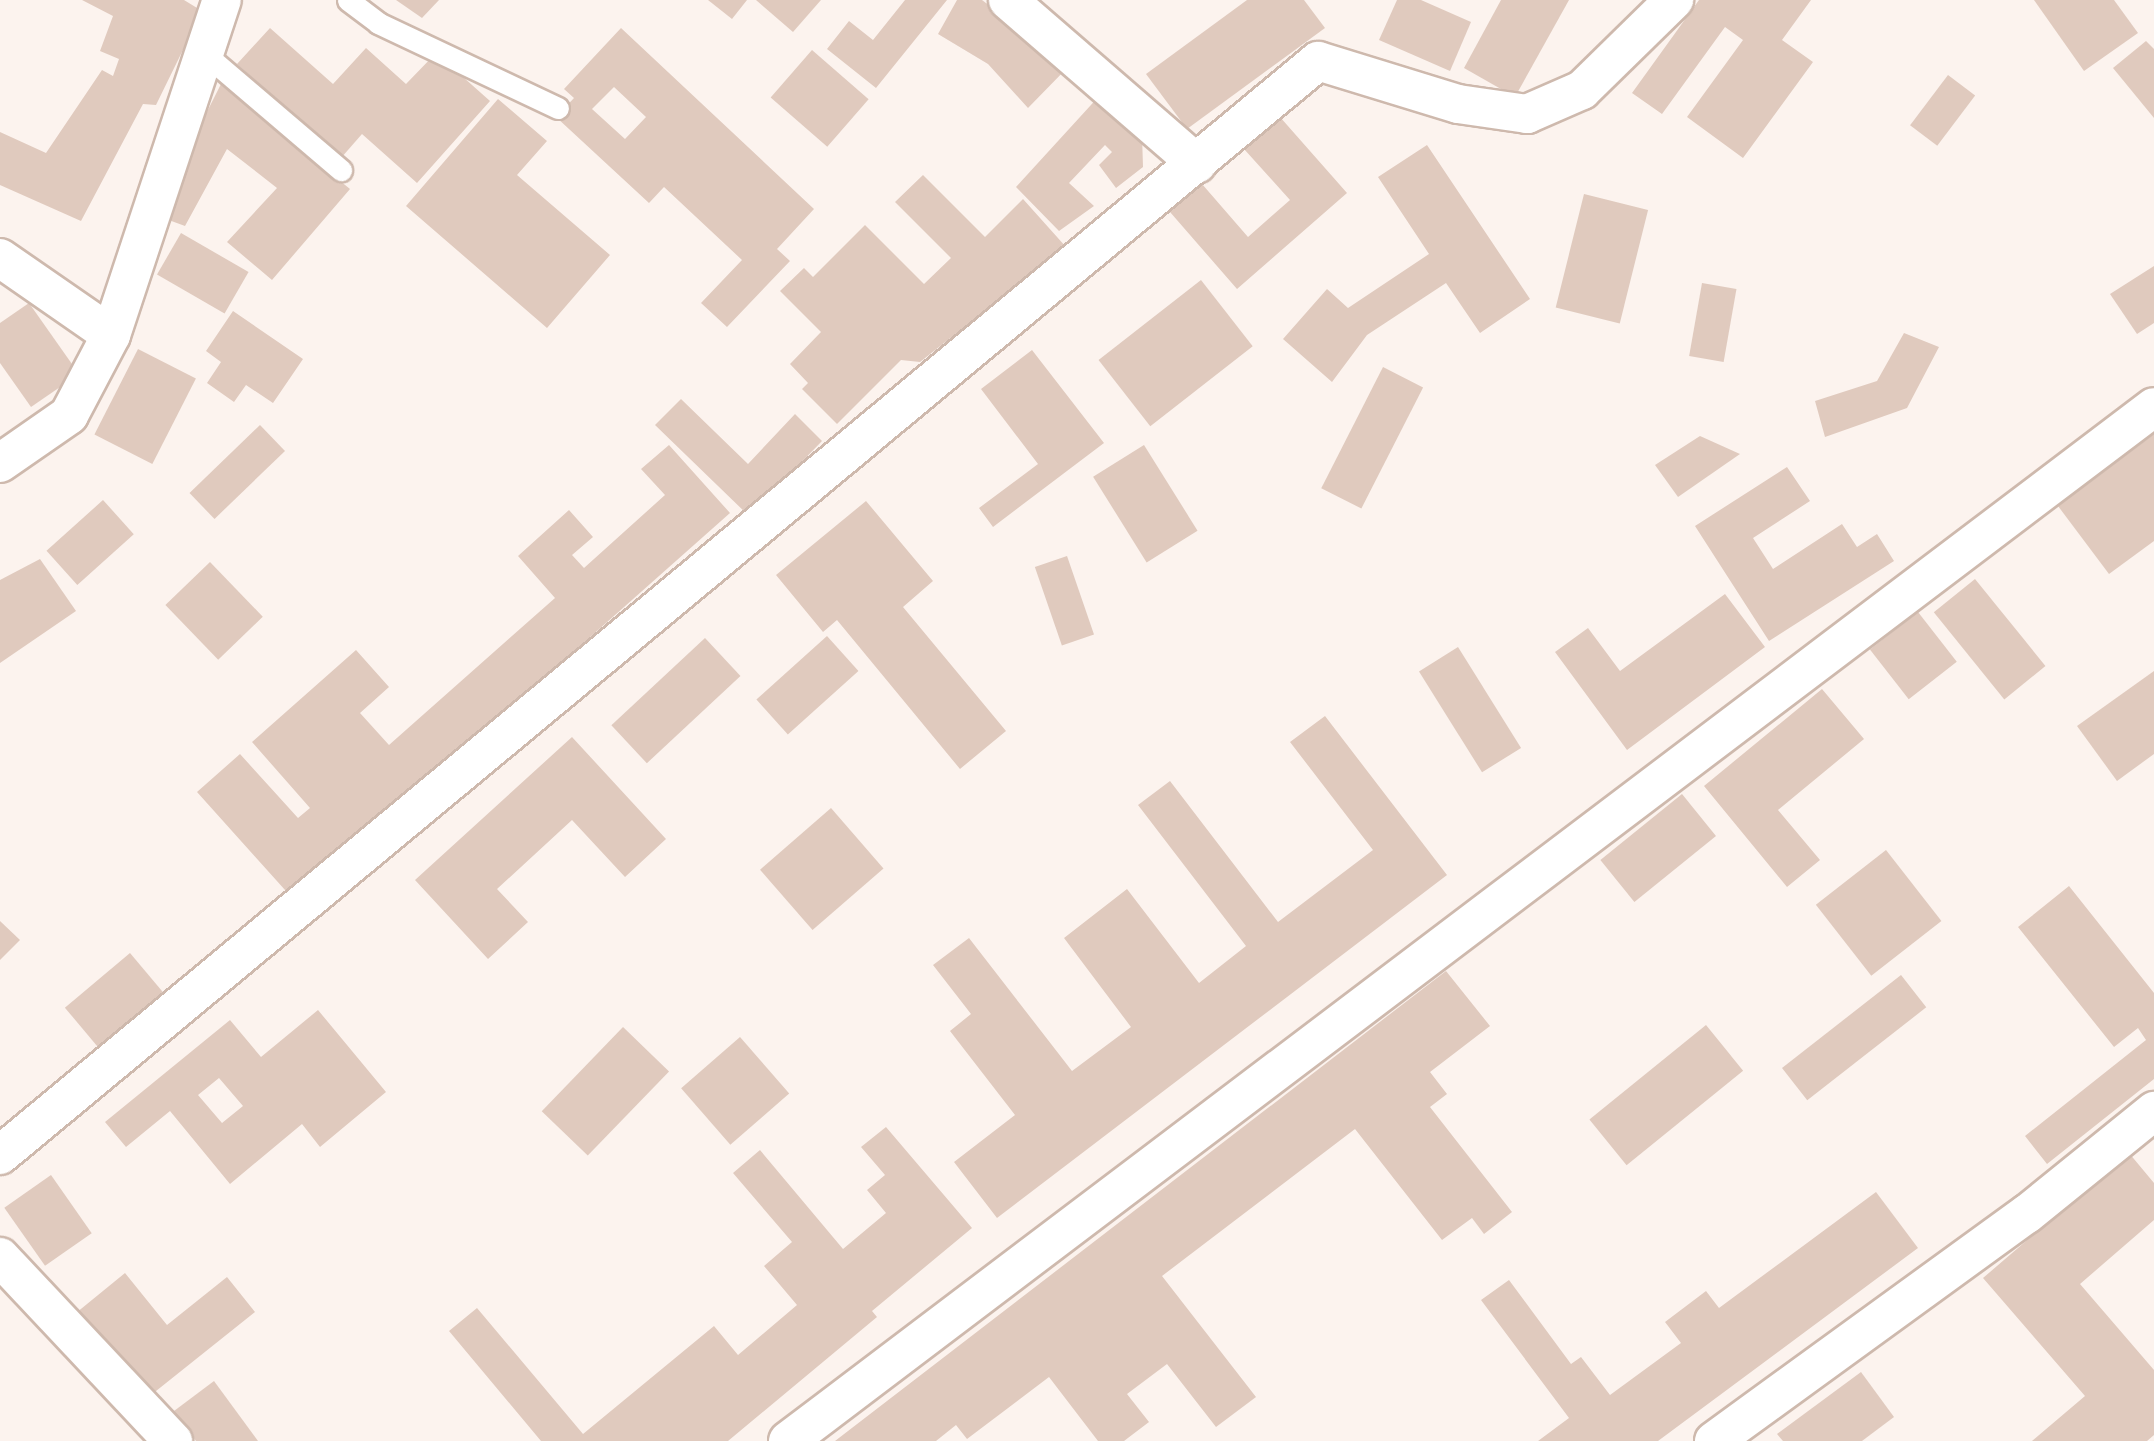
<!DOCTYPE html>
<html>
<head>
<meta charset="utf-8">
<style>
	body { margin:0 }
	#map { position:relative; width:2154px; height:1441px; overflow:hidden; background:#fcf3ee; font-family:"Fira Sans",sans-serif }
	div>[style] { position:absolute }
	[style*='--x'] { left:calc(var(--x)*1px); top:calc(var(--y)*1px); width:calc(var(--w)*1px); rotate:calc(var(--a)*1deg) }
	.building>* { inset:0; background:#e0cabe; transform-origin:0 0 }
	.roads { filter:drop-shadow(2px 0 #ceb9ad) drop-shadow(-2px 0 #ceb9ad) drop-shadow(0 2px #ceb9ad) drop-shadow(0 -2px #ceb9ad) }
	.lane>* { height:21px; margin:-10.5px; padding:0 10.5px; transform-origin:10.5px; border-radius:10.5px; background:#fff }
	.street>* { height:38px; margin:-19px; padding:0 19px; transform-origin:19px; border-radius:19px; background:#fff }
	span { translate:-50% -50%; white-space:nowrap; text-align:center; line-height:1.15; -webkit-text-stroke:5px #fcf3ee; paint-order:stroke }
</style>
</head>
<body>
<div id="map">
	<div class="building">
		<i style="clip-path:polygon(82px 0,184px 0,202px 11px,156px 105px,143px 104px,81px 221px,0 185px,0 132px,46px 153px,102px 70px,113px 76px,119px 59px,100px 51px,113px 16px)"></i>
		<i style="clip-path:polygon(396px 0,439px 0,422px 18px)"></i>
		<i style="clip-path:polygon(708px 0,747px 0,732px 19px)"></i>
		<i style="clip-path:polygon(756px 0,821px 0,793px 32px)"></i>
		<i style="clip-path:polygon(905px 0,947px 0,876px 88px,827px 49px,849px 21px,873px 40px)"></i>
		<i style="clip-path:polygon(957px 0,982px 0,1069px 66px,1028px 108px,988px 64px,938px 34px)"></i>
		<i style="clip-path:polygon(1247px 0,1304px 0,1325px 28px,1187px 129px,1146px 74px)"></i>
		<i style="clip-path:polygon(1397px 0,1421px 0,1471px 22px,1450px 71px,1379px 40px)"></i>
		<i style="clip-path:polygon(1501px 0,1569px 0,1515px 97px,1464px 68px)"></i>
		<i style="clip-path:polygon(1699px 0,1811px 0,1782px 40px,1813px 62px,1743px 158px,1687px 117px,1743px 40px,1725px 27px,1662px 114px,1632px 93px)"></i>
		<i style="clip-path:polygon(2034px 0,2114px 0,2138px 33px,2084px 71px)"></i>
		<i style="clip-path:polygon(270px 28px,333px 84px,366px 48px,406px 84px,436px 53px,490px 101px,417px 183px,362px 134px,341px 158px,237px 64px)"></i>
		<i style="clip-path:polygon(evenodd,621px 28px,814px 209px,777px 249px,790px 261px,727px 327px,701px 303px,742px 260px,664px 187px,649px 203px,556px 117px,574px 98px,564px 89px,621px 28px,614px 87px,646px 117px,625px 139px,592px 109px,614px 87px)"></i>
		<i style="clip-path:polygon(2146px 41px,2154px 49px,2154px 118px,2113px 68px)"></i>
		<i style="left:812px;top:50px;width:75px;height:63px;rotate:41deg"></i>
		<i style="left:1948px;top:75px;width:34px;height:63px;rotate:37deg"></i>
		<i style="clip-path:polygon(221px 84px,350px 189px,272px 280px,227px 242px,277px 188px,227px 149px,185px 226px,155px 215px)"></i>
		<i style="clip-path:polygon(1101px 94px,1142px 135px,1143px 167px,1116px 188px,1099px 165px,1112px 152px,1105px 145px,1069px 183px,1094px 206px,1059px 231px,1016px 187px)"></i>
		<i style="clip-path:polygon(498px 99px,547px 141px,517px 175px,610px 255px,547px 328px,406px 206px)"></i>
		<i style="clip-path:polygon(1280px 117px,1347px 193px,1237px 289px,1170px 212px,1202px 184px,1248px 237px,1290px 200px,1244px 149px)"></i>
		<i style="clip-path:polygon(1427px 145px,1530px 299px,1480px 333px,1446px 283px,1367px 335px,1332px 382px,1283px 339px,1327px 289px,1348px 308px,1429px 254px,1378px 177px)"></i>
		<i style="clip-path:polygon(923px 175px,985px 237px,1023px 199px,1066px 247px,920px 362px,901px 360px,837px 424px,802px 389px,808px 383px,790px 364px,821px 332px,780px 291px,804px 268px,813px 277px,865px 225px,924px 284px,951px 258px,895px 202px)"></i>
		<i style="left:1584px;top:194px;width:66px;height:117px;rotate:14deg"></i>
		<i style="left:181px;top:233px;width:78px;height:48px;rotate:30deg"></i>
		<i style="clip-path:polygon(2154px 266px,2154px 323px,2137px 334px,2110px 294px)"></i>
		<i style="left:1201px;top:280px;width:84px;height:130px;rotate:52deg"></i>
		<i style="left:1702px;top:283px;width:35px;height:74px;rotate:10deg"></i>
		<i style="clip-path:polygon(29px 303px,79px 374px,31px 407px,0 363px,0 323px)"></i>
		<i style="clip-path:polygon(233px 311px,303px 359px,273px 403px,246px 385px,234px 402px,207px 383px,221px 362px,206px 351px)"></i>
		<i style="clip-path:polygon(1904px 333px,1939px 347px,1907px 408px,1825px 437px,1815px 401px,1877px 381px)"></i>
		<i style="left:138px;top:349px;width:65px;height:96px;rotate:27deg"></i>
		<i style="clip-path:polygon(1032px 350px,1104px 443px,993px 527px,979px 508px,1038px 464px,981px 389px)"></i>
		<i style="left:1383px;top:367px;width:45px;height:136px;rotate:27deg"></i>
		<i style="clip-path:polygon(681px 399px,748px 464px,795px 414px,822px 441px,749px 516px,655px 425px)"></i>
		<i style="left:260px;top:425px;width:36px;height:98px;rotate:46deg"></i>
		<i style="clip-path:polygon(2154px 434px,2154px 541px,2109px 574px,2058px 506px)"></i>
		<i style="clip-path:polygon(1700px 436px,1740px 454px,1678px 497px,1655px 465px)"></i>
		<i style="clip-path:polygon(669px 445px,730px 513px,294px 900px,197px 792px,240px 754px,298px 818px,310px 808px,252px 742px,356px 650px,389px 687px,360px 713px,389px 745px,555px 598px,518px 556px,569px 510px,593px 537px,572px 555px,584px 568px,665px 495px,641px 469px)"></i>
		<i style="left:1144px;top:445px;width:101px;height:60px;rotate:58deg"></i>
		<i style="clip-path:polygon(1787px 467px,1810px 501px,1753px 538px,1773px 569px,1842px 524px,1857px 547px,1877px 534px,1894px 561px,1769px 641px,1695px 526px)"></i>
		<i style="left:103px;top:500px;width:46px;height:76px;rotate:48deg"></i>
		<i style="clip-path:polygon(866px 501px,933px 581px,903px 607px,1006px 731px,960px 769px,837px 620px,823px 632px,776px 575px)"></i>
		<i style="left:1067px;top:556px;width:83px;height:34px;rotate:71deg"></i>
		<i style="clip-path:polygon(40px 559px,76px 611px,0 663px,0 580px)"></i>
		<i style="left:210px;top:562px;width:76px;height:62px;rotate:46deg"></i>
		<i style="left:1975px;top:579px;width:112px;height:53px;rotate:51deg"></i>
		<i style="clip-path:polygon(1725px 594px,1765px 647px,1627px 750px,1555px 652px,1588px 628px,1620px 671px)"></i>
		<i style="left:1918px;top:612px;width:63px;height:61px;rotate:52deg"></i>
		<i style="left:827px;top:636px;width:47px;height:95px;rotate:48deg"></i>
		<i style="left:705px;top:638px;width:52px;height:128px;rotate:47deg"></i>
		<i style="left:1458px;top:647px;width:119px;height:46px;rotate:58deg"></i>
		<i style="clip-path:polygon(2154px 671px,2154px 754px,2117px 781px,2077px 726px)"></i>
		<i style="clip-path:polygon(1822px 689px,1864px 739px,1778px 810px,1820px 860px,1787px 887px,1704px 786px)"></i>
		<i style="clip-path:polygon(1325px 716px,1447px 875px,997px 1218px,954px 1162px,1015px 1115px,950px 1031px,971px 1014px,933px 965px,969px 938px,1072px 1071px,1131px 1027px,1064px 938px,1127px 889px,1199px 983px,1246px 946px,1138px 805px,1170px 781px,1278px 922px,1373px 850px,1290px 742px)"></i>
		<i style="clip-path:polygon(572px 737px,666px 839px,625px 877px,572px 820px,497px 889px,528px 922px,488px 959px,415px 880px)"></i>
		<i style="left:1682px;top:794px;width:54px;height:105px;rotate:51deg"></i>
		<i style="left:831px;top:808px;width:80px;height:94px;rotate:49deg"></i>
		<i style="left:1886px;top:850px;width:90px;height:89px;rotate:52deg"></i>
		<i style="clip-path:polygon(2069px 886px,2154px 993px,2154px 1079px,2047px 1164px,2025px 1136px,2146px 1040px,2138px 1028px,2114px 1047px,2018px 927px)"></i>
		<i style="clip-path:polygon(0 921px,20px 940px,0 960px)"></i>
		<i style="left:130px;top:953px;width:53px;height:85px;rotate:50deg"></i>
		<i style="clip-path:polygon(1446px 971px,1490px 1026px,1430px 1072px,1447px 1094px,1430px 1107px,1512px 1212px,1484px 1234px,1472px 1218px,1442px 1240px,1355px 1129px,1162px 1276px,1256px 1397px,1216px 1427px,1167px 1364px,1127px 1394px,1149px 1422px,1124px 1441px,1098px 1441px,1049px 1377px,967px 1439px,956px 1425px,936px 1441px,835px 1441px)"></i>
		<i style="left:1901px;top:975px;width:41px;height:151px;rotate:52deg"></i>
		<i style="clip-path:polygon(evenodd,318px 1010px,386px 1092px,320px 1147px,302px 1124px,230px 1184px,170px 1111px,126px 1147px,105px 1122px,230px 1020px,261px 1057px,318px 1010px,219px 1078px,243px 1106px,222px 1123px,198px 1095px,219px 1078px)"></i>
		<i style="left:1706px;top:1025px;width:59px;height:150px;rotate:51deg"></i>
		<i style="left:623px;top:1027px;width:64px;height:117px;rotate:44deg"></i>
		<i style="left:740px;top:1037px;width:75px;height:78px;rotate:49deg"></i>
		<i style="clip-path:polygon(886px 1127px,972px 1228px,872px 1311px,877px 1317px,728px 1441px,541px 1441px,449px 1331px,477px 1308px,583px 1434px,714px 1326px,738px 1355px,797px 1305px,764px 1266px,792px 1242px,733px 1173px,760px 1150px,843px 1249px,886px 1213px,867px 1190px,885px 1175px,861px 1147px)"></i>
		<i style="clip-path:polygon(2129px 1153px,2154px 1183px,2154px 1220px,2080px 1284px,2154px 1370px,2154px 1435px,2147px 1441px,2032px 1441px,2085px 1396px,1983px 1278px)"></i>
		<i style="left:51px;top:1175px;width:71px;height:57px;rotate:55deg"></i>
		<i style="clip-path:polygon(1876px 1192px,1918px 1248px,1658px 1441px,1538px 1441px,1569px 1418px,1481px 1300px,1509px 1280px,1571px 1364px,1581px 1357px,1610px 1395px,1681px 1343px,1665px 1322px,1706px 1291px,1719px 1308px)"></i>
		<i style="clip-path:polygon(125px 1273px,167px 1325px,227px 1277px,255px 1312px,146px 1399px,76px 1313px)"></i>
		<i style="clip-path:polygon(1861px 1372px,1894px 1417px,1862px 1441px,1783px 1441px,1777px 1434px)"></i>
		<i style="clip-path:polygon(214px 1381px,258px 1441px,196px 1441px,174px 1411px)"></i>
	</div>
	<div class="roads">
		<div class="lane">
			<i style="--x:348;--y:0;--w:38;--a:37"></i>
			<i style="--x:378;--y:23;--w:199;--a:25.3"></i>
			<i style="--x:205;--y:54;--w:179;--a:40.5"></i>
		</div>
		<div class="street">
			<i style="--x:1008;--y:0;--w:250;--a:40.9"></i>
			<i style="--x:0;--y:258;--w:135;--a:34.7"></i>
			<i style="--x:0;--y:463;--w:84;--a:-34.8"></i>
			<i style="--x:69;--y:415;--w:90;--a:-62.3"></i>
			<i style="--x:111;--y:335;--w:353;--a:-71.7"></i>
			<i style="--x:0;--y:1155;--w:1713;--a:-39.69"></i>
			<i style="--x:1318;--y:61;--w:146;--a:17.1"></i>
			<i style="--x:1458;--y:104;--w:70;--a:8.2"></i>
			<i style="--x:1527;--y:114;--w:60;--a:-23.6"></i>
			<i style="--x:1582;--y:90;--w:129;--a:-44.4"></i>
			<i style="--x:0;--y:1257;--w:253;--a:46.8"></i>
			<i style="--x:788;--y:1441;--w:1713;--a:-37.12"></i>
			<i style="--x:1714;--y:1441;--w:387;--a:-36"></i>
			<i style="--x:2027;--y:1214;--w:164;--a:-39"></i>
		</div>
	</div>
</div>
</body>
</html>
